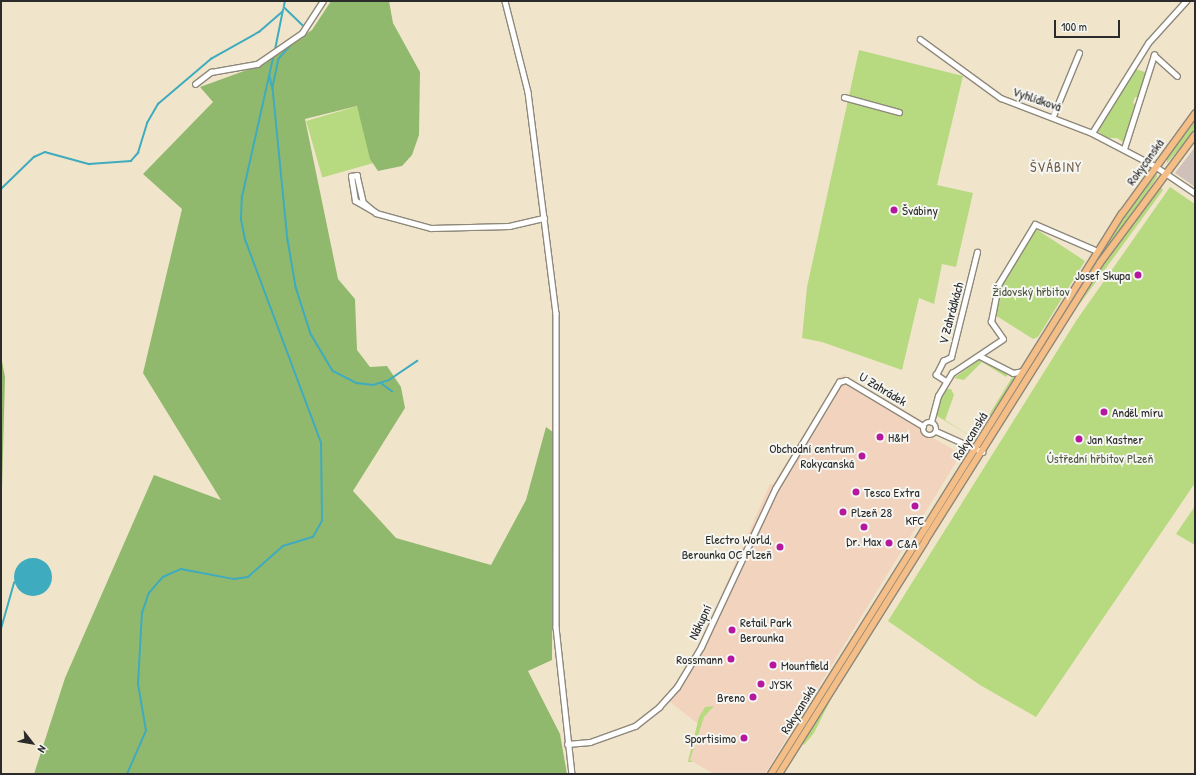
<!DOCTYPE html>
<html>
<head>
<meta charset="utf-8">
<style>
	body { margin:0 }
	#map { position:relative; width:1196px; height:775px; overflow:hidden; background:#f0e5cb; font-family:"Patrick Hand",sans-serif }
	div>[style] { position:absolute }
	[style*='--x'] { left:calc(var(--x)*1px); top:calc(var(--y)*1px); width:calc(var(--w)*1px); rotate:calc(var(--a)*1deg) }
	.built>* { inset:0; background:#f2d4be }
	.industrial>* { inset:0; background:#cfc0ba }
	.green>* { inset:0; background:#b7d980; transform-origin:0 0 }
	.forest>* { inset:0; background:#91b96e }
	.water>* { inset:0; background:#3fabbe }
	.round { border-radius:50% }
	.stream>* { height:1.5px; margin:-0.75px; padding:0 0.75px; transform-origin:0.75px; border-radius:0.75px; background:#3fabbe }
	.roads { filter:drop-shadow(1px 0 #8e887b) drop-shadow(-1px 0 #8e887b) drop-shadow(0 1px #8e887b) drop-shadow(0 -1px #8e887b) }
	.minor>* { height:4.5px; margin:-2.25px; padding:0 2.25px; transform-origin:2.25px; border-radius:2.25px; background:#fff }
	.minor>.ring { margin:-2.25px; padding:0; box-sizing:content-box; background:none; border:4.5px solid #fff; border-radius:50% }
	.major>* { height:5.5px; margin:-2.75px; padding:0 2.75px; transform-origin:2.75px; border-radius:2.75px; background:#f6be87 }
	.highway>* { height:6px; margin:-3px; padding:0 3px; transform-origin:3px; border-radius:3px; background:#f6be87 }
	.dots>* { width:11px; height:11px; translate:-50% -50%; box-sizing:border-box; border:2px solid #f6f6f2; border-radius:50% }
	span { translate:-50% -50%; white-space:nowrap; text-align:center; line-height:1.15; -webkit-text-stroke:4px #f6f6f2; paint-order:stroke }
	.street-label { font-size:13px; color:#2b2b2b }
	.poi-label { font-size:13px; color:#2b2b2b }
	.left { translate:0 -50%; text-align:left }
	.right { translate:-100% -50%; text-align:right }
	.park-label { font-size:13px; color:#4e5640 }
	.neighbourhood-label { font-size:14px; color:#715c46; letter-spacing:1px }
	.frame { position:absolute; inset:0; border:2px solid #2b2b2b; pointer-events:none }
	.north { position:absolute; left:12px; top:723px; width:40px; height:40px; -webkit-text-stroke:3px #f6f6f2; paint-order:stroke; rotate:121deg; font-size:11px; font-weight:700; line-height:16px; text-align:center; color:#2b2b2b }
	.north::after { content:''; display:block; margin:auto; width:14px; height:18px; background:#2b2b2b; clip-path:polygon(50% 0,100% 100%,50% 72%,0 100%) }
	.scale { position:absolute; left:1054px; top:20px; width:66px; height:18px; box-sizing:border-box; border:2px solid #2b2b2b; border-top:0; padding-left:5px; font-size:12px; line-height:14px; white-space:nowrap; color:#2b2b2b; -webkit-text-stroke:3px #f6f6f2; paint-order:stroke }
</style>
</head>
<body>
<div id="map">
	<div class="built">
		<i style="clip-path:polygon(844px 375px,923px 421px,925px 433px,961px 454px,765px 774px,714px 774px,688px 759px,698px 724px,665px 698px,695px 655px,770px 484px,773px 484px,839px 377px)"></i>
	</div>
	<div class="industrial">
		<i style="clip-path:polygon(1195px 147px,1195px 187px,1175px 173px)"></i>
	</div>
	<div class="green">
		<i style="clip-path:polygon(859px 50px,963px 76px,937px 185px,973px 193px,956px 267px,942px 264px,934px 304px,919px 298px,902px 370px,822px 342px,802px 338px,807px 287px)"></i>
		<i style="clip-path:polygon(1134px 68px,1147px 73px,1139px 98px,1135px 97px,1133px 103px,1137px 105px,1126px 139px,1123px 142px,1117px 138px,1107px 138px,1095px 129px)"></i>
		<i style="left:358px;top:106px;width:59px;height:54px;rotate:74deg"></i>
		<i style="clip-path:polygon(1195px 120px,1195px 131px,1167px 163px,1167px 158px)"></i>
		<i style="clip-path:polygon(1157px 174px,1157px 177px,982px 444px,1131px 205px)"></i>
		<i style="clip-path:polygon(1160px 186px,1163px 190px,1079px 305px,1114px 248px)"></i>
		<i style="clip-path:polygon(1170px 187px,1195px 204px,1195px 483px,1036px 717px,980px 685px,888px 621px,1076px 321px)"></i>
		<i style="clip-path:polygon(1036px 229px,1085px 261px,1038px 337px,1033px 339px,995px 315px,1001px 283px)"></i>
		<i style="clip-path:polygon(979px 360px,985px 362px,1008px 374px,1006px 377px,982px 362px,964px 380px,954px 378px)"></i>
		<i style="clip-path:polygon(1013px 376px,1017px 376px,974px 439px)"></i>
		<i style="clip-path:polygon(945px 389px,951px 389px,954px 395px,945px 420px,969px 435px,977px 431px,972px 437px,937px 416px,939px 397px)"></i>
		<i style="clip-path:polygon(973px 456px,943px 508px,776px 773px,776px 772px)"></i>
		<i style="clip-path:polygon(1195px 506px,1195px 545px,1176px 534px)"></i>
		<i style="clip-path:polygon(834px 693px,814px 733px,804px 745px,802px 743px)"></i>
		<i style="clip-path:polygon(714px 706px,704px 717px,690px 760px,693px 762px,688px 762px,699px 717px,705px 707px)"></i>
	</div>
	<div class="forest">
		<i style="clip-path:polygon(331px 1px,389px 1px,393px 23px,420px 72px,419px 135px,412px 155px,402px 166px,378px 171px,370px 159px,357px 106px,305px 119px,338px 279px,355px 299px,357px 350px,370px 367px,387px 366px,401px 387px,405px 408px,353px 491px,396px 538px,491px 565px,526px 500px,546px 427px,553px 432px,552px 660px,528px 671px,560px 734px,567px 774px,34px 774px,65px 678px,154px 475px,221px 500px,143px 373px,182px 209px,143px 174px,213px 102px,200px 87px,255px 67px,312px 30px)"></i>
		<i style="clip-path:polygon(1px 356px,5px 377px,1px 528px)"></i>
	</div>
	<div class="water">
		<i class="round" style="left:14px;top:558px;width:38px;height:38px"></i>
	</div>
	<div class="stream">
		<i style="--x:284;--y:6;--w:5;--a:-79"></i>
		<i style="--x:284;--y:7;--w:28;--a:44"></i>
		<i style="--x:306;--y:29;--w:40;--a:132"></i>
		<i style="--x:279;--y:59;--w:30;--a:102"></i>
		<i style="--x:273;--y:88;--w:153;--a:84.4"></i>
		<i style="--x:288;--y:240;--w:48;--a:80.3"></i>
		<i style="--x:296;--y:287;--w:49;--a:72.3"></i>
		<i style="--x:311;--y:334;--w:43;--a:59.3"></i>
		<i style="--x:333;--y:371;--w:27;--a:27"></i>
		<i style="--x:357;--y:383;--w:16;--a:7"></i>
		<i style="--x:373;--y:385;--w:17;--a:-17"></i>
		<i style="--x:389;--y:380;--w:34;--a:-34"></i>
		<i style="--x:275;--y:50;--w:41;--a:-78.7"></i>
		<i style="--x:270;--y:76;--w:10;--a:79"></i>
		<i style="--x:1;--y:189;--w:46;--a:-44.1"></i>
		<i style="--x:34;--y:157;--w:12;--a:-24"></i>
		<i style="--x:45;--y:152;--w:46;--a:15.3"></i>
		<i style="--x:89;--y:164;--w:42;--a:-4.1"></i>
		<i style="--x:131;--y:161;--w:11;--a:-49"></i>
		<i style="--x:138;--y:153;--w:31;--a:-73"></i>
		<i style="--x:147;--y:123;--w:22;--a:-60"></i>
		<i style="--x:158;--y:104;--w:70;--a:-40.3"></i>
		<i style="--x:211;--y:59;--w:55;--a:-29.4"></i>
		<i style="--x:259;--y:32;--w:30;--a:-41"></i>
		<i style="--x:381;--y:383;--w:14;--a:36"></i>
		<i style="--x:1;--y:629;--w:48;--a:-74.2"></i>
		<i style="--x:127;--y:774;--w:47;--a:-66.2"></i>
		<i style="--x:146;--y:731;--w:48;--a:-99.7"></i>
		<i style="--x:138;--y:684;--w:71;--a:-86.8"></i>
		<i style="--x:142;--y:613;--w:21;--a:-71"></i>
		<i style="--x:149;--y:593;--w:21;--a:-49"></i>
		<i style="--x:163;--y:577;--w:20;--a:-24"></i>
		<i style="--x:181;--y:569;--w:54;--a:10.7"></i>
		<i style="--x:234;--y:579;--w:14;--a:-8"></i>
		<i style="--x:248;--y:577;--w:47;--a:-41.5"></i>
		<i style="--x:283;--y:546;--w:31;--a:-17"></i>
		<i style="--x:313;--y:537;--w:18;--a:-61"></i>
		<i style="--x:322;--y:521;--w:78;--a:-90.7"></i>
		<i style="--x:321;--y:443;--w:217;--a:-110.5"></i>
		<i style="--x:245;--y:240;--w:20;--a:-101"></i>
		<i style="--x:241;--y:220;--w:23;--a:-88"></i>
		<i style="--x:242;--y:197;--w:147;--a:-77.4"></i>
	</div>
	<div class="roads">
		<div class="minor">
			<i style="--x:505;--y:1;--w:94;--a:75.8"></i>
			<i style="--x:528;--y:92;--w:223;--a:82.8"></i>
			<i style="--x:556;--y:313;--w:314;--a:90"></i>
			<i style="--x:556;--y:627;--w:148;--a:83.8"></i>
			<i style="--x:920;--y:39;--w:100;--a:36.1"></i>
			<i style="--x:1001;--y:98;--w:97;--a:21"></i>
			<i style="--x:1092;--y:133;--w:71;--a:27.6"></i>
			<i style="--x:1155;--y:166;--w:48;--a:34"></i>
			<i style="--x:195;--y:84;--w:20;--a:-37"></i>
			<i style="--x:211;--y:72;--w:47;--a:-9.9"></i>
			<i style="--x:257;--y:64;--w:55;--a:-34.6"></i>
			<i style="--x:302;--y:33;--w:38;--a:-57"></i>
			<i style="--x:844;--y:97;--w:57;--a:15.3"></i>
			<i style="--x:1053;--y:116;--w:68;--a:-67.6"></i>
			<i style="--x:1092;--y:133;--w:106;--a:-58.1"></i>
			<i style="--x:1148;--y:43;--w:57;--a:-47.9"></i>
			<i style="--x:1124;--y:149;--w:99;--a:-72.3"></i>
			<i style="--x:1154;--y:55;--w:31;--a:42"></i>
			<i style="--x:376;--y:213;--w:24;--a:-150"></i>
			<i style="--x:355;--y:201;--w:25;--a:-99"></i>
			<i style="--x:351;--y:176;--w:6;--a:-9"></i>
			<i style="--x:357;--y:175;--w:28;--a:77"></i>
			<i style="--x:363;--y:202;--w:17;--a:40"></i>
			<i style="--x:376;--y:213;--w:57;--a:15.3"></i>
			<i style="--x:431;--y:228;--w:78;--a:-1.5"></i>
			<i style="--x:509;--y:226;--w:36;--a:-13"></i>
			<i style="--x:980;--y:356;--w:37;--a:27"></i>
			<i style="--x:1013;--y:373;--w:10;--a:-11"></i>
			<i style="--x:945;--y:381;--w:11;--a:-146"></i>
			<i style="--x:936;--y:375;--w:16;--a:-63"></i>
			<i style="--x:943;--y:361;--w:9;--a:-27"></i>
			<i style="--x:951;--y:357;--w:108;--a:-76.1"></i>
			<i style="--x:931;--y:422;--w:27;--a:-75"></i>
			<i style="--x:938;--y:396;--w:27;--a:-59"></i>
			<i style="--x:952;--y:373;--w:61;--a:-33.7"></i>
			<i style="--x:1003;--y:339;--w:21;--a:-125"></i>
			<i style="--x:991;--y:322;--w:38;--a:-79"></i>
			<i style="--x:998;--y:285;--w:71;--a:-58.8"></i>
			<i style="--x:1035;--y:224;--w:65;--a:23.4"></i>
			<i class="ring" style="left:923px;top:422px;width:9.5px;height:9.5px"></i>
			<i style="--x:936;--y:431;--w:51;--a:24.1"></i>
			<i style="--x:567;--y:744;--w:23;--a:-5"></i>
			<i style="--x:590;--y:742;--w:48;--a:-19.6"></i>
			<i style="--x:635;--y:726;--w:31;--a:-38"></i>
			<i style="--x:659;--y:707;--w:27;--a:-48"></i>
			<i style="--x:677;--y:687;--w:47;--a:-59"></i>
			<i style="--x:701;--y:647;--w:174;--a:-64.9"></i>
			<i style="--x:775;--y:489;--w:125;--a:-59.1"></i>
			<i style="--x:839;--y:382;--w:7;--a:-16"></i>
			<i style="--x:846;--y:380;--w:90;--a:30.9"></i>
		</div>
		<div class="major">
			<i style="--x:923;--y:532;--w:375;--a:-58"></i>
			<i style="--x:1122;--y:214;--w:124;--a:-53.9"></i>
			<i style="--x:925;--y:541;--w:328;--a:-57.8"></i>
			<i style="--x:1100;--y:263;--w:159;--a:-53.4"></i>
		</div>
		<div class="highway">
			<i style="--x:771;--y:774;--w:286;--a:-57.9"></i>
			<i style="--x:779;--y:774;--w:275;--a:-57.9"></i>
		</div>
	</div>
	<div class="dots">
		<i style="left:894px;top:210px;background:#b5179e"></i>
		<i style="left:1138px;top:275px;background:#b5179e"></i>
		<i style="left:1104px;top:412px;background:#b5179e"></i>
		<i style="left:880px;top:437px;background:#b5179e"></i>
		<i style="left:1079px;top:439px;background:#b5179e"></i>
		<i style="left:862px;top:456px;background:#b5179e"></i>
		<i style="left:856px;top:492px;background:#b5179e"></i>
		<i style="left:915px;top:506px;background:#b5179e"></i>
		<i style="left:843px;top:512px;background:#b5179e"></i>
		<i style="left:864px;top:527px;background:#b5179e"></i>
		<i style="left:889px;top:543px;background:#b5179e"></i>
		<i style="left:780px;top:547px;background:#b5179e"></i>
		<i style="left:732px;top:630px;background:#b5179e"></i>
		<i style="left:731px;top:659px;background:#b5179e"></i>
		<i style="left:773px;top:665px;background:#b5179e"></i>
		<i style="left:761px;top:684px;background:#b5179e"></i>
		<i style="left:753px;top:697px;background:#b5179e"></i>
		<i style="left:744px;top:738px;background:#b5179e"></i>
	</div>
	<div class="street-label">
		<span style="left:1037px;top:99px;rotate:19deg">Vyhlídková</span>
		<span style="left:1145px;top:162px;rotate:-54deg">Rokycanská</span>
		<span style="left:951px;top:313px;rotate:-75deg">V Zahrádkách</span>
		<span style="left:883px;top:389px;rotate:31deg">U Zahrádek</span>
		<span style="left:970px;top:436px;rotate:-58deg">Rokycanská</span>
		<span style="left:700px;top:622px;rotate:-65deg">Nákupní</span>
		<span style="left:798px;top:710px;rotate:-58deg">Rokycanská</span>
	</div>
	<div class="poi-label">
		<span class="left" style="left:902px;top:210px">Švábiny</span>
		<span class="right" style="left:1130px;top:275px">Josef Skupa</span>
		<span class="left" style="left:1112px;top:412px">Anděl míru</span>
		<span class="left" style="left:888px;top:437px">H&amp;M</span>
		<span class="left" style="left:1087px;top:439px">Jan Kastner</span>
		<span class="right" style="left:854px;top:456px">Obchodní centrum<br>Rokycanská</span>
		<span class="left" style="left:864px;top:492px">Tesco Extra</span>
		<span class="left" style="left:851px;top:512px">Plzeň 28</span>
		<span style="left:915px;top:520px">KFC</span>
		<span class="right" style="left:772px;top:547px">Electro World,<br>Berounka OC Plzeň</span>
		<span style="left:864px;top:541px">Dr. Max</span>
		<span class="left" style="left:897px;top:543px">C&amp;A</span>
		<span class="left" style="left:740px;top:630px">Retail Park<br>Berounka</span>
		<span class="right" style="left:723px;top:659px">Rossmann</span>
		<span class="left" style="left:781px;top:665px">Mountfield</span>
		<span class="left" style="left:769px;top:684px">JYSK</span>
		<span class="right" style="left:745px;top:697px">Breno</span>
		<span class="right" style="left:736px;top:738px">Sportisimo</span>
	</div>
	<div class="park-label">
		<span style="left:1031px;top:291px">Židovský hřbitov</span>
		<span style="left:1100px;top:458px">Ústřední hřbitov Plzeň</span>
	</div>
	<div class="neighbourhood-label">
		<span style="left:1056px;top:167px">ŠVÁBINY</span>
	</div>
	<div class="frame"></div>
	<div class="north">N</div>
	<div class="scale">100 m</div>
</div>
</body>
</html>
